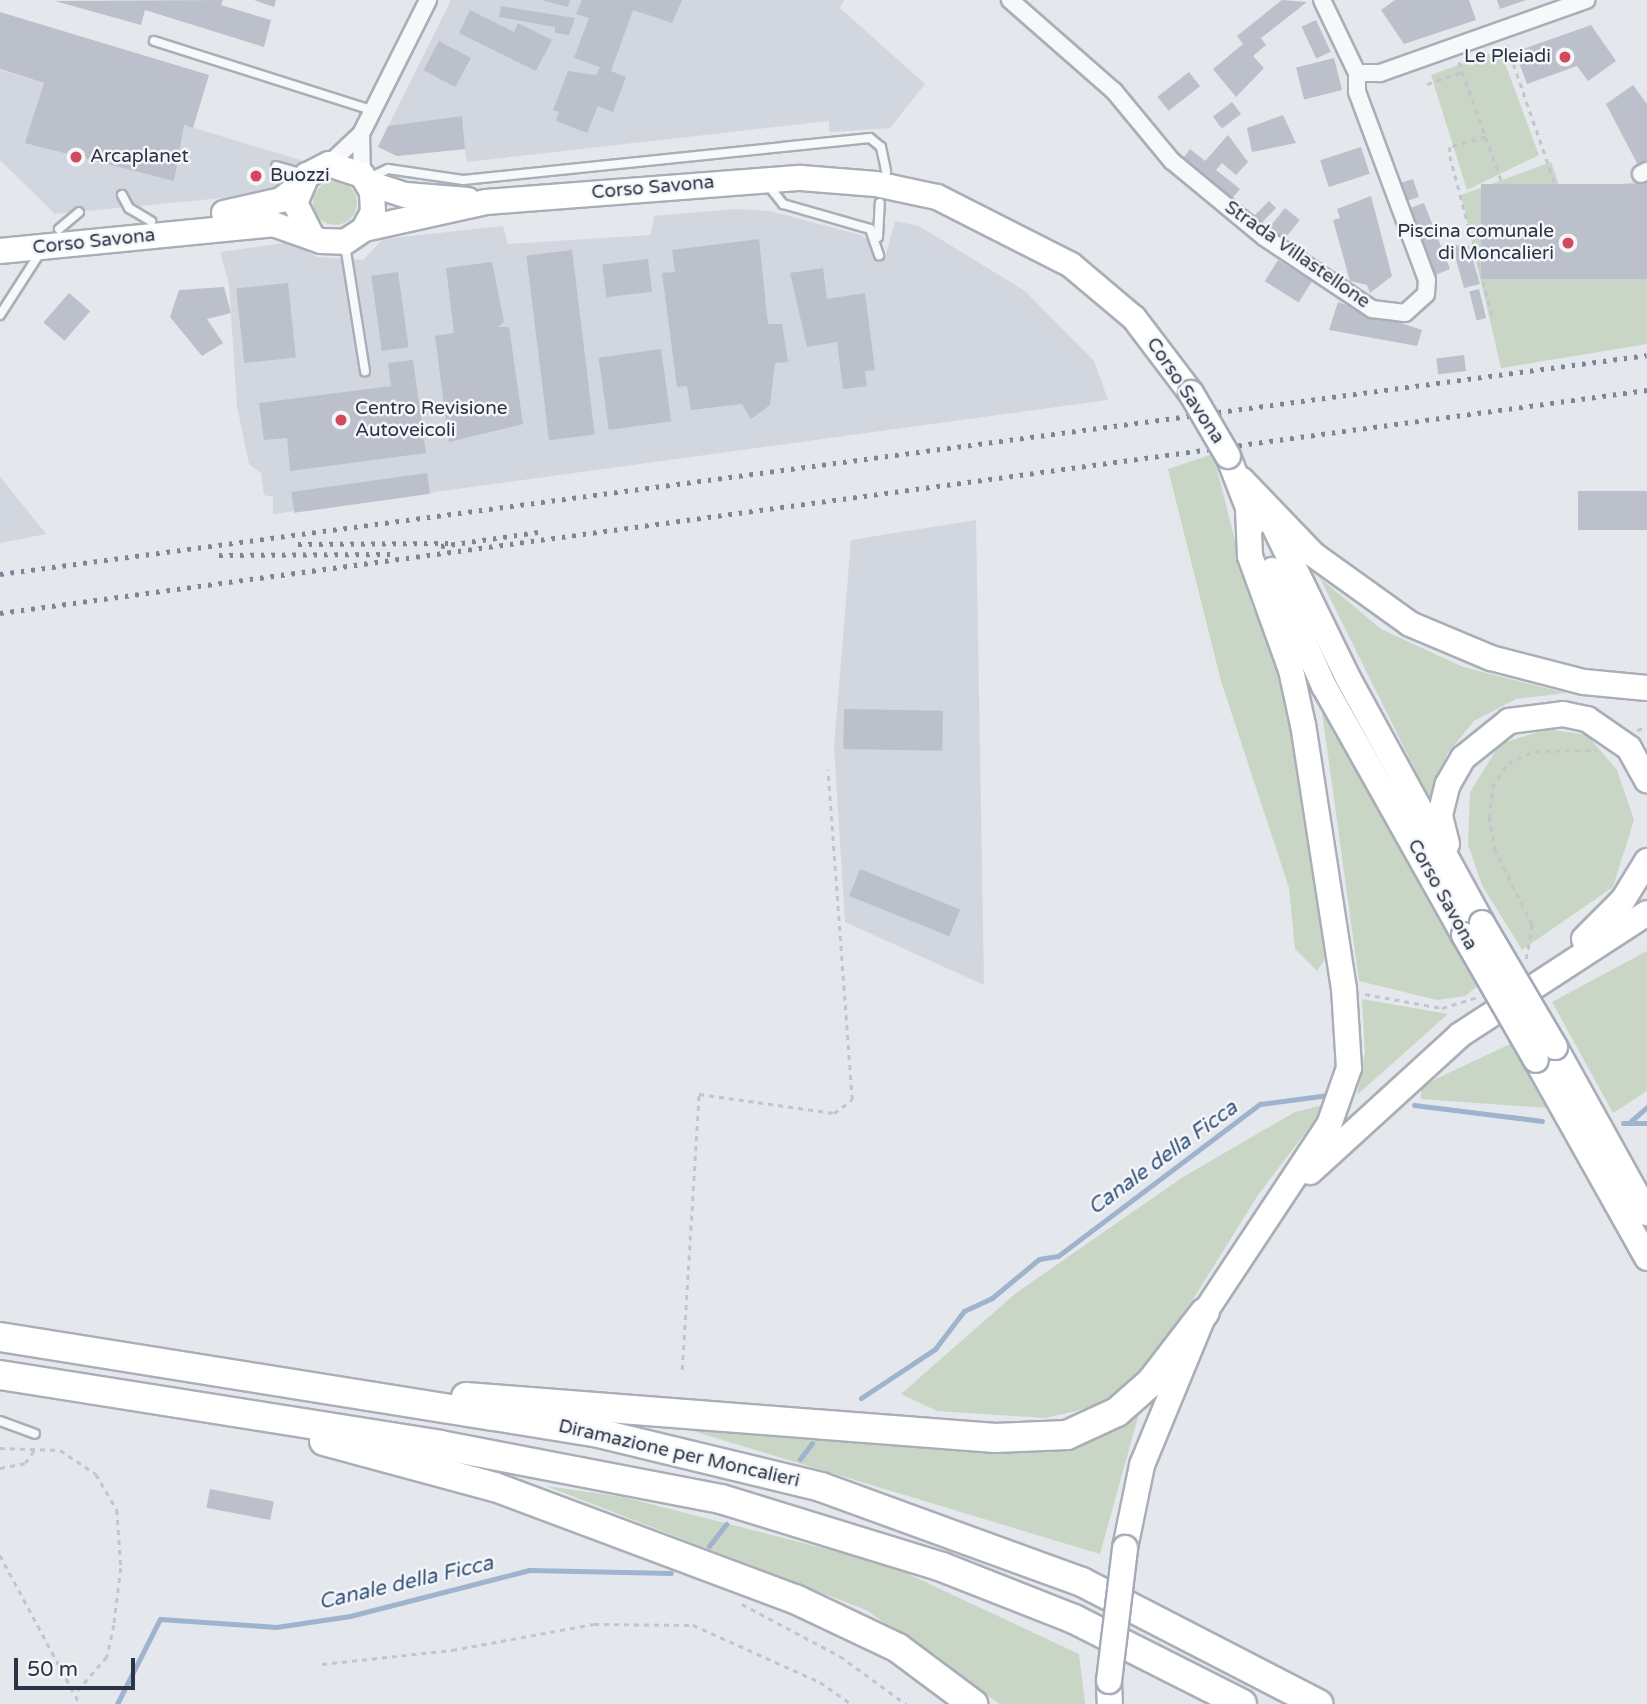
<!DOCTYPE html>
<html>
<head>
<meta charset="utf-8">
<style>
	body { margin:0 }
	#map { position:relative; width:1647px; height:1704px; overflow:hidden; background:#e4e7ec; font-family:"Varela Round",sans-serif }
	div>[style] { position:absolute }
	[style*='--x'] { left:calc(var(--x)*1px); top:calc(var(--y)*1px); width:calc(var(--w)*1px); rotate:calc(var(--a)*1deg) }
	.built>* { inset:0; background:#d2d6de }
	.green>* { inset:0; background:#c9d6c5 }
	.round { border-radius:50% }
	.stream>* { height:5px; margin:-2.5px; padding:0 2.5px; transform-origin:2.5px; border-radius:2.5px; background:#9fb4cc }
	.building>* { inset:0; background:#bbc0ca; transform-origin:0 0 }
	.path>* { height:2.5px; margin-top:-1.25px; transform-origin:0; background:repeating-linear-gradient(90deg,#c2c5cb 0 5px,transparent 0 10px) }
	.roads { filter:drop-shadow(2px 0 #a9aeb7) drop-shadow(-2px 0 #a9aeb7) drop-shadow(0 2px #a9aeb7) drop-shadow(0 -2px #a9aeb7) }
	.service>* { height:8px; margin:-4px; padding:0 4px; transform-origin:4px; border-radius:4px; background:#f7f8fa }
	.minor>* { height:16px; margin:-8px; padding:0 8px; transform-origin:8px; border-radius:8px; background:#f7f8fa }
	.primary>* { height:24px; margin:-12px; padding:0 12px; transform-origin:12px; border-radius:12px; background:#fff }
	.motorway>* { height:28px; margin:-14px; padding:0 14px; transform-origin:14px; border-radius:14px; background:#fff }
	.rail>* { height:5px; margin-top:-2.5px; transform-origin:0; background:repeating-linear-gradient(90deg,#7d8696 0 3.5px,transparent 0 10.5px) }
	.bridges { filter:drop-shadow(2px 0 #a3abb8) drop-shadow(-2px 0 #a3abb8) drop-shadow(0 2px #a3abb8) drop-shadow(0 -2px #a3abb8) }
	.primary-bridge>* { height:24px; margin:-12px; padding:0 12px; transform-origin:12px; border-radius:12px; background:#fff }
	.dots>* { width:19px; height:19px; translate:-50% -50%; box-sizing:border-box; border:4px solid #f4f6f9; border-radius:50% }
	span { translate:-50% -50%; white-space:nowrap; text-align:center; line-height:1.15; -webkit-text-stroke:5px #f4f6f9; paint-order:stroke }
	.poi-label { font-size:19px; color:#2b3445 }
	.right { translate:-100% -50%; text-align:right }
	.left { translate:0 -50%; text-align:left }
	.street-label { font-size:19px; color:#2b3445 }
	.water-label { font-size:21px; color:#34527a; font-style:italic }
	.scale { position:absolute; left:14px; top:1658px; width:121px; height:32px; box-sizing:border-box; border:4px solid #2b3445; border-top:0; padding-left:9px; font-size:21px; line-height:24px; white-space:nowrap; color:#2b3445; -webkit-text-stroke:5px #f4f6f9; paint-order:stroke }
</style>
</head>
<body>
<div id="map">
	<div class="built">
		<i style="clip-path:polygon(451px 0,844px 0,840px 8px,925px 84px,890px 128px,829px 132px,829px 121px,467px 162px,465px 149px,397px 156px,378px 147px)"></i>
		<i style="clip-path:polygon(0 70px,184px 125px,307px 162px,265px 194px,55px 214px,0 160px)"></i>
		<i style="clip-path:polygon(736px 209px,770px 211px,861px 235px,872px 243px,873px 256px,886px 254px,895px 221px,919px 226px,1025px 291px,1094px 361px,1108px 400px,273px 514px,273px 497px,264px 495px,261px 473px,249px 464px,237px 406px,229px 284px,220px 252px,291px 242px,317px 257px,363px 260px,383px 239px,503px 226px,508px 244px,651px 235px,654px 216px)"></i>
		<i style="clip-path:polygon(0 476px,2px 479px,46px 534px,0 543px)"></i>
		<i style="clip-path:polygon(976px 520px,984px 985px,845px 922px,834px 746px,851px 540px)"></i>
	</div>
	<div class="green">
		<i style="clip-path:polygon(1500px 50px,1539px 155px,1467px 190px,1431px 75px)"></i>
		<i style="clip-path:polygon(1551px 162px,1561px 191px,1647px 181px,1647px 344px,1501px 368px,1461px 195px)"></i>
		<i class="round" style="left:313px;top:181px;width:44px;height:44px"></i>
		<i style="clip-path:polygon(1213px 454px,1252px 607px,1283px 662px,1329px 953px,1317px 971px,1295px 949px,1289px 888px,1221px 681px,1168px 469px)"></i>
		<i style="clip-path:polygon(1320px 578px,1381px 629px,1463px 667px,1566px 693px,1516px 699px,1474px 721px,1447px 754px,1433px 806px)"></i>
		<i style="clip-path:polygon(1319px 690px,1431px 907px,1479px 985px,1465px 996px,1437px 1000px,1359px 981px)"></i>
		<i style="clip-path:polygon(1547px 729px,1587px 735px,1617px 770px,1634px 820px,1613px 887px,1522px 950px,1482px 885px,1468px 845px,1470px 792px,1500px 744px)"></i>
		<i style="clip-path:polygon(1647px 951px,1647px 1091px,1613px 1113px,1552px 1002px)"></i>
		<i style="clip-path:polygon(1362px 999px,1448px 1014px,1357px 1095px,1365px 1053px)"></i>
		<i style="clip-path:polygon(1510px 1044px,1548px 1108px,1421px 1099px,1421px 1086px)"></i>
		<i style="clip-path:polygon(1327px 1104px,1258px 1195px,1155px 1360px,1106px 1404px,1045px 1418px,937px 1411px,901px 1394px,1016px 1293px,1183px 1177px,1295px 1112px)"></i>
		<i style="clip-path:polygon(1140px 1410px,1100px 1554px,663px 1422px,1078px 1440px)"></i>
		<i style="clip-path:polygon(546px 1486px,623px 1497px,889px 1565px,1079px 1654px,1085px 1704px,1000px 1704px,866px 1610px)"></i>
	</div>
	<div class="stream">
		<i style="--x:1414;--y:1105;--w:129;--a:7.1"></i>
		<i style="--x:1631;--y:1121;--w:21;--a:-41"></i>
		<i style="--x:1623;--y:1123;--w:24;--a:0"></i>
		<i style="--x:861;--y:1398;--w:89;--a:-33.5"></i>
		<i style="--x:935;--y:1349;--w:48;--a:-52.7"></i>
		<i style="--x:964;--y:1311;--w:31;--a:-25"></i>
		<i style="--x:992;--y:1298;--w:61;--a:-39.7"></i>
		<i style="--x:1039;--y:1259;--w:19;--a:-9"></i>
		<i style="--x:1058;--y:1256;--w:253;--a:-37"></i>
		<i style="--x:1260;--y:1104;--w:69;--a:-7.5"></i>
		<i style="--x:800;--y:1459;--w:20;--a:-53"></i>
		<i style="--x:709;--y:1546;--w:28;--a:-52"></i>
		<i style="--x:117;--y:1704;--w:95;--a:-63.2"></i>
		<i style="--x:160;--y:1619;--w:116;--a:3.9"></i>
		<i style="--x:276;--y:1627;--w:75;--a:-8.5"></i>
		<i style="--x:350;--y:1616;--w:185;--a:-14.4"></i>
		<i style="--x:529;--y:1570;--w:142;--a:1.2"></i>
	</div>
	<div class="building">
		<i style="clip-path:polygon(223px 0,221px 5px,271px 20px,264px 47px,145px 10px,141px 25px,55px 1px)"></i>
		<i style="clip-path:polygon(254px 0,276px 0,274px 7px)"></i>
		<i style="clip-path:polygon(542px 0,570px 0,568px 7px)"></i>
		<i style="clip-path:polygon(582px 0,682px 0,672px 23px,633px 10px,611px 71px,626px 77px,613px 112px,598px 106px,587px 133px,556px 121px,559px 112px,553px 110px,568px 71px,596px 75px,600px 67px,574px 58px,589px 18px,576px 14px)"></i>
		<i style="clip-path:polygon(1282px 0,1307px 2px,1261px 38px,1266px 45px,1253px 56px,1264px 68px,1236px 97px,1213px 69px,1243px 44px,1237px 36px)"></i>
		<i style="clip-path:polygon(1395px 0,1469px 0,1476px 20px,1404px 44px,1381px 10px)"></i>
		<i style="clip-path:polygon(1497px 0,1526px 0,1500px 9px)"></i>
		<i style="clip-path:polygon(501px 6px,575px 18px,569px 35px,555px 33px,555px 27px,499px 17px)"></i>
		<i style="clip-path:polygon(470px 10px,514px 32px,518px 23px,552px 40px,536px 71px,459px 33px)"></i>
		<i style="clip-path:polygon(0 12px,209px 75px,193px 128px,184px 125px,174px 181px,25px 143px,44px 83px,0 69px)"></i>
		<i style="left:1316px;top:20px;width:35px;height:16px;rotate:65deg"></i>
		<i style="clip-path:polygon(1591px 25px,1616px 61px,1588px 81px,1577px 66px,1527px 84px,1515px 52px)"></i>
		<i style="left:439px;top:41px;width:36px;height:33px;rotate:28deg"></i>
		<i style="left:1334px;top:58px;width:33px;height:39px;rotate:76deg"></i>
		<i style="left:1189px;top:72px;width:18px;height:40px;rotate:52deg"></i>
		<i style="clip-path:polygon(1633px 85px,1647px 104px,1647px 164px,1639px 167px,1606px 104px)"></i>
		<i style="left:1232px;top:102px;width:15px;height:24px;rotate:53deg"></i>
		<i style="clip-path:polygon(1283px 115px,1296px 143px,1252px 152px,1247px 128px)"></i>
		<i style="clip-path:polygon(462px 116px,465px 149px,397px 156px,378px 147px,388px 126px)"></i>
		<i style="clip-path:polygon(1228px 135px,1248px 162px,1236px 175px,1222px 163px,1216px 170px,1240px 189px,1230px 201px,1181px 161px,1190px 149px,1205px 161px)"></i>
		<i style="left:1361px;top:147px;width:28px;height:43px;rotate:72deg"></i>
		<i style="left:1413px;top:179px;width:19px;height:18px;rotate:72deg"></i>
		<i style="left:1647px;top:184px;width:95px;height:166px;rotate:90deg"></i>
		<i style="clip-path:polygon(1371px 196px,1392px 276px,1370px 293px,1367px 285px,1350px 281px,1333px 220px,1340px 218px,1337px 209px)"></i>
		<i style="left:1269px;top:201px;width:10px;height:21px;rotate:45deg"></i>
		<i style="clip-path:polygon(1424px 203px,1450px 269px,1435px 275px,1405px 210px)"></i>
		<i style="left:1285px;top:208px;width:19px;height:26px;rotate:39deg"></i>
		<i style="clip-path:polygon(759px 239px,768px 324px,782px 324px,788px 362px,775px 363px,770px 405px,751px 419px,742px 404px,691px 410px,687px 386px,677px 387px,662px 273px,675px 272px,672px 250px)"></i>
		<i style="clip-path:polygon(1452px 245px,1469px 246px,1480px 284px,1464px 288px)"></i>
		<i style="left:572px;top:250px;width:186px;height:46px;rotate:83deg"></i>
		<i style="left:648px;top:259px;width:33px;height:46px;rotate:83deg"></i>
		<i style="left:1278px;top:260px;width:40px;height:25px;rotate:32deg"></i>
		<i style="clip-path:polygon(492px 262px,504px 322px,498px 327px,509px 327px,523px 424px,449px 442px,435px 336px,454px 333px,446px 268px)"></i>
		<i style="clip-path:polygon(823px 268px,827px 299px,865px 293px,875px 370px,865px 371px,867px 386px,843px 389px,837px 342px,807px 347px,790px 273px)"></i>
		<i style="left:398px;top:272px;width:76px;height:27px;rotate:82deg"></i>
		<i style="left:288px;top:283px;width:75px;height:52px;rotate:84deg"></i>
		<i style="clip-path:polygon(224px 287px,231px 313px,207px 319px,223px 343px,202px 356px,170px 317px,179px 290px)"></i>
		<i style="left:1479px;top:289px;width:30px;height:10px;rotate:76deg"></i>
		<i style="left:69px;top:293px;width:28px;height:39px;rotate:41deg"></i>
		<i style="clip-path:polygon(1338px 302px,1422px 330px,1417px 346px,1329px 330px)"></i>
		<i style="left:661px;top:349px;width:73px;height:63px;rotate:82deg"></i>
		<i style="left:1464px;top:355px;width:16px;height:28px;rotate:83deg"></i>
		<i style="clip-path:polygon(413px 360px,426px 453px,290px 471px,287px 438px,264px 440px,259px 403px,391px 386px,388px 363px)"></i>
		<i style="left:427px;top:473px;width:21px;height:137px;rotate:82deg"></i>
		<i style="left:1647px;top:491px;width:39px;height:69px;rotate:90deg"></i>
		<i style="left:844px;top:709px;width:99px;height:40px;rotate:1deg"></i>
		<i style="left:860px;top:869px;width:108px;height:29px;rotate:22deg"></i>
		<i style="left:210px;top:1489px;width:65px;height:19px;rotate:11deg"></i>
	</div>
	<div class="path">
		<i style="--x:1507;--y:45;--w:147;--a:70.9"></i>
		<i style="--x:1459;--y:62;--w:125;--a:70.4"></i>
		<i style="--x:1427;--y:84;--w:37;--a:-19"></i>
		<i style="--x:1486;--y:137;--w:37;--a:164"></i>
		<i style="--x:1450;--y:147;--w:9;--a:90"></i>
		<i style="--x:1450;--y:156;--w:164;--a:75.2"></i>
		<i style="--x:1637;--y:730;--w:10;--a:-17"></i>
		<i style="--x:1526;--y:959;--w:35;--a:-80"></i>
		<i style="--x:1532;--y:925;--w:83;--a:-116.6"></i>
		<i style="--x:1495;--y:851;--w:34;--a:-100"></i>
		<i style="--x:1489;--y:818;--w:31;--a:-84"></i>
		<i style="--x:1492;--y:787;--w:29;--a:-56"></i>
		<i style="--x:1508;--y:763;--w:30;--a:-24"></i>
		<i style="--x:1535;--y:751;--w:61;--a:-0.9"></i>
		<i style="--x:1365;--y:994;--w:78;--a:10.3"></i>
		<i style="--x:1442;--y:1008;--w:37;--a:-17"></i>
		<i style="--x:682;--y:1370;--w:277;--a:-86.5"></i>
		<i style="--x:699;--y:1094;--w:136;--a:8"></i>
		<i style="--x:834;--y:1113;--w:22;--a:-36"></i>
		<i style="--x:852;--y:1100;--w:331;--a:-94.2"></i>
		<i style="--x:0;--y:1448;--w:60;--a:1.9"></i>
		<i style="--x:60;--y:1450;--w:43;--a:33.7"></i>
		<i style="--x:96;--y:1474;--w:42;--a:59.7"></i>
		<i style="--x:117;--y:1510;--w:58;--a:86.1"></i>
		<i style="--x:121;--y:1568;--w:57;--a:97"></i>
		<i style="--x:114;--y:1625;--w:33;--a:102"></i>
		<i style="--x:107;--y:1657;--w:49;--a:130.9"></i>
		<i style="--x:0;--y:1468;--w:25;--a:-11"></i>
		<i style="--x:25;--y:1463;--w:17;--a:-54"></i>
		<i style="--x:0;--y:1555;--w:169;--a:61.8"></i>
		<i style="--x:742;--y:1604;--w:111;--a:28"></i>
		<i style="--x:840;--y:1656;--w:82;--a:36"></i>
		<i style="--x:322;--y:1664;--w:131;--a:-6.1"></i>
		<i style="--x:452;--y:1650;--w:144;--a:-10.4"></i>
		<i style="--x:594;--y:1624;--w:99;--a:0.6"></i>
		<i style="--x:693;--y:1625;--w:139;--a:24.2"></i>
		<i style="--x:820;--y:1682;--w:39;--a:35"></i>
	</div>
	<div class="roads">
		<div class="service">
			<i style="--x:154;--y:41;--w:229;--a:17.6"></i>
			<i style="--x:276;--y:166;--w:29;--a:16"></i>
			<i style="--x:371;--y:177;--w:19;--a:-25"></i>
			<i style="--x:388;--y:169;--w:76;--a:8.3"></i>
			<i style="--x:463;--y:180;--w:409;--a:-5.9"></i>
			<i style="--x:870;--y:138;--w:14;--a:39"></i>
			<i style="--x:881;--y:147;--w:25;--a:78"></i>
			<i style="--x:767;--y:184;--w:26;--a:51"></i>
			<i style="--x:783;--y:204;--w:91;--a:16"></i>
			<i style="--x:870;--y:229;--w:28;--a:71"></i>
			<i style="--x:122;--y:195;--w:15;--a:62"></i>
			<i style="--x:129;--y:208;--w:26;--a:31"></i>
			<i style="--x:59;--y:229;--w:26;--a:-40"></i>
			<i style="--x:878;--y:237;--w:34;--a:-87"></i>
			<i style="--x:345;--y:245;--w:128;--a:81"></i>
			<i style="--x:0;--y:315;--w:74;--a:-57.2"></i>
			<i style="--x:0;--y:1421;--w:37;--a:20"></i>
		</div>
		<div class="minor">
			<i style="--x:1010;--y:0;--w:138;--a:41.2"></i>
			<i style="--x:1114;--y:91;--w:91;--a:50.4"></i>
			<i style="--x:1172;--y:161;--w:119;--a:39.6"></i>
			<i style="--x:1264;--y:237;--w:130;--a:33.7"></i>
			<i style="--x:1372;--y:309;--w:33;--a:7"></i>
			<i style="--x:1405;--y:313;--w:28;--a:-42"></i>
			<i style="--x:1426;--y:294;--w:14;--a:-86"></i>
			<i style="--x:1427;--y:280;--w:201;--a:-110.4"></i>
			<i style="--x:1357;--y:92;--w:19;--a:-90"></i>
			<i style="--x:1357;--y:73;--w:81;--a:-115.6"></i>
			<i style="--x:1357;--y:73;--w:23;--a:0"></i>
			<i style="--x:1380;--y:73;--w:219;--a:-19.5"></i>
			<i style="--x:361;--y:134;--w:41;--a:88.6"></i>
			<i style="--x:329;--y:164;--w:44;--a:-43.2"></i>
			<i style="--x:361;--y:134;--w:150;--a:-63.4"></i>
			<i style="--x:1641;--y:174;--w:7;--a:-27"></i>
		</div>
		<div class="primary">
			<i style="--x:368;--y:183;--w:40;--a:18"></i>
			<i style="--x:406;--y:195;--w:62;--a:4.6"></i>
			<i style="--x:224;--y:213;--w:58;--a:-12.8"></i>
			<i style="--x:281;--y:200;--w:24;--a:-38"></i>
			<i style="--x:364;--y:229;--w:125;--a:-12.5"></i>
			<i style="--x:486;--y:202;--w:316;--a:-4.4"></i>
			<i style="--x:801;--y:178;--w:75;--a:4.6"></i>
			<i style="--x:876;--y:184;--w:62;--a:12"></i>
			<i style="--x:937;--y:197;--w:150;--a:26.9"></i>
			<i style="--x:1071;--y:265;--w:82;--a:40.1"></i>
			<i style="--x:1134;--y:318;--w:94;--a:52.8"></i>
			<i style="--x:0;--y:251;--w:274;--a:-5.6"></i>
			<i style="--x:273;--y:224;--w:51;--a:19.5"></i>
			<i style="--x:321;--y:241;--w:24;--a:2"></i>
			<i style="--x:345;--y:242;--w:23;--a:-34"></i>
			<i style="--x:364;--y:229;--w:19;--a:-62"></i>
			<i style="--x:373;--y:212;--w:20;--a:-93"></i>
			<i style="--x:372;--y:192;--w:20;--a:-120"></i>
			<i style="--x:362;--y:175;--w:35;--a:-162"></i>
			<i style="--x:329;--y:164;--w:25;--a:153"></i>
			<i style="--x:307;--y:175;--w:30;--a:113"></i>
			<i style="--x:295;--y:203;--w:36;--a:63"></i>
			<i style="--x:1228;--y:456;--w:72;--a:68.8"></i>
			<i style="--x:1242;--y:480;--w:104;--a:46.2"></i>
			<i style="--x:1314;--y:555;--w:118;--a:35.7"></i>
			<i style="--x:1410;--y:624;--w:88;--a:22.8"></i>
			<i style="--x:1491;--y:658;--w:96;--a:14.5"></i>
			<i style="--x:1584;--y:682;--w:63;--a:5.4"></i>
			<i style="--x:1271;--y:520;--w:176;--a:64"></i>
			<i style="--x:1348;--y:678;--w:279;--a:61.3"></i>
			<i style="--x:1272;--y:570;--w:127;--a:65.9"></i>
			<i style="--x:1324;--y:686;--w:286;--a:60.7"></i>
			<i style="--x:1447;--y:844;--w:30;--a:-104"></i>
			<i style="--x:1440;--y:815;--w:32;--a:-76"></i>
			<i style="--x:1448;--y:784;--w:30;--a:-60"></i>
			<i style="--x:1463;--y:758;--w:59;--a:-38.8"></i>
			<i style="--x:1509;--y:721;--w:54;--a:-7.4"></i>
			<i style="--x:1563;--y:714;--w:25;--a:12"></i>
			<i style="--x:1587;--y:719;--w:51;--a:34.6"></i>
			<i style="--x:1629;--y:748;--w:37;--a:61"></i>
			<i style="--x:1584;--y:939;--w:55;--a:-45"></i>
			<i style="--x:1623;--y:900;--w:46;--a:-58.4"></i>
			<i style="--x:1555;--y:1047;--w:190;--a:61"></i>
			<i style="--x:1536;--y:1060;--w:227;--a:60.7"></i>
			<i style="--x:1310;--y:1172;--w:203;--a:-42.4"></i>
			<i style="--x:1460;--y:1035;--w:223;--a:-33.1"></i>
			<i style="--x:1125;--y:1548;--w:85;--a:-78.4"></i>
			<i style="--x:1142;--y:1465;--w:165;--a:-67.6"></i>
			<i style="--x:1205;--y:1312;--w:224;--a:-56.5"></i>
			<i style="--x:1329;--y:1125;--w:60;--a:-70.7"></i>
			<i style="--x:1349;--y:1068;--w:79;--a:-93.6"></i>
			<i style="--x:1344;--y:989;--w:267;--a:-98.8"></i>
			<i style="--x:1303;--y:725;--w:56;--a:-102.3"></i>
			<i style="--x:1291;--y:670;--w:121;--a:-109.8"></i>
			<i style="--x:1250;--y:556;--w:47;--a:-92.4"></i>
			<i style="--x:1109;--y:1681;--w:23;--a:88"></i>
		</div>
		<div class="motorway">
			<i style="--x:0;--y:1337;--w:602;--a:9.09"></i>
			<i style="--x:594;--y:1432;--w:234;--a:13.6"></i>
			<i style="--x:821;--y:1487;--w:278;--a:20"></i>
			<i style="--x:1082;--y:1582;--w:266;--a:27.3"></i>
			<i style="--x:0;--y:1375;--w:446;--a:9"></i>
			<i style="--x:440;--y:1445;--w:286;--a:10.9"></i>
			<i style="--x:721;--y:1499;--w:231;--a:17.1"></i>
			<i style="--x:942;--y:1567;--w:142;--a:21.5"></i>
			<i style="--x:1074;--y:1619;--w:188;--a:26.8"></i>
			<i style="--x:466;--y:1397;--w:531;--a:4.43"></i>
			<i style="--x:995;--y:1438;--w:72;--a:-2.4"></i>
			<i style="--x:1067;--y:1435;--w:55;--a:-24.7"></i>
			<i style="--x:1117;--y:1412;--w:45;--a:-41.4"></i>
			<i style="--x:1151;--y:1382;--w:88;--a:-52.4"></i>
			<i style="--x:324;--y:1441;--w:177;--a:15.1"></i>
			<i style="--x:495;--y:1487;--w:320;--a:20.5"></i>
			<i style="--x:795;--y:1599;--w:114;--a:25.4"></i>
			<i style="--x:898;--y:1648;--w:94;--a:36.7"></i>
		</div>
	</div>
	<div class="rail">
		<i style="--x:298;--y:544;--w:150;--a:-0.4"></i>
		<i style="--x:441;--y:546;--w:98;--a:-8.2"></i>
		<i style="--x:219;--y:555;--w:171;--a:-0.3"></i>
		<i style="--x:0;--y:574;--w:1661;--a:-7.57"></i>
		<i style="--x:0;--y:613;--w:1662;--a:-7.71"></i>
	</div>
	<div class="bridges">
		<div class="primary-bridge">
			<i style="--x:1191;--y:393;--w:73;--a:59.6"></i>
			<i style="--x:1482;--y:923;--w:144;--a:59.5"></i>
			<i style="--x:1464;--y:935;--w:144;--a:60.1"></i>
			<i style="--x:1109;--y:1681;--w:134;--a:-83.1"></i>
		</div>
	</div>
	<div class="dots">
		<i style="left:1565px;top:57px;background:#d1495b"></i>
		<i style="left:76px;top:157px;background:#d1495b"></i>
		<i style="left:256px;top:176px;background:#d1495b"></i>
		<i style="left:1568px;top:243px;background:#d1495b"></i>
		<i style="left:341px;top:420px;background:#d1495b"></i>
	</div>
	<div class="poi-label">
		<span class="right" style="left:1551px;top:57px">Le Pleiadi</span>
		<span class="left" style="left:90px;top:157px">Arcaplanet</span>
		<span class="left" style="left:270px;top:176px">Buozzi</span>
		<span class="right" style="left:1554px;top:243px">Piscina comunale<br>di Moncalieri</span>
		<span class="left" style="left:355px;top:420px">Centro Revisione<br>Autoveicoli</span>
	</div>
	<div class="street-label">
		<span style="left:653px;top:188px;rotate:-5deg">Corso Savona</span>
		<span style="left:94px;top:242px;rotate:-6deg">Corso Savona</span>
		<span style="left:1297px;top:255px;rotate:35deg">Strada Villastellone</span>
		<span style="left:1185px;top:391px;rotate:56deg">Corso Savona</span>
		<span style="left:1442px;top:895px;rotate:61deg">Corso Savona</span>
		<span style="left:679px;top:1454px;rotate:13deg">Diramazione per Moncalieri</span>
	</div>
	<div class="water-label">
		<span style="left:1163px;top:1158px;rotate:-36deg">Canale della Ficca</span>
		<span style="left:406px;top:1583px;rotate:-13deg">Canale della Ficca</span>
	</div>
	<div class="scale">50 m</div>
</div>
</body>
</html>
